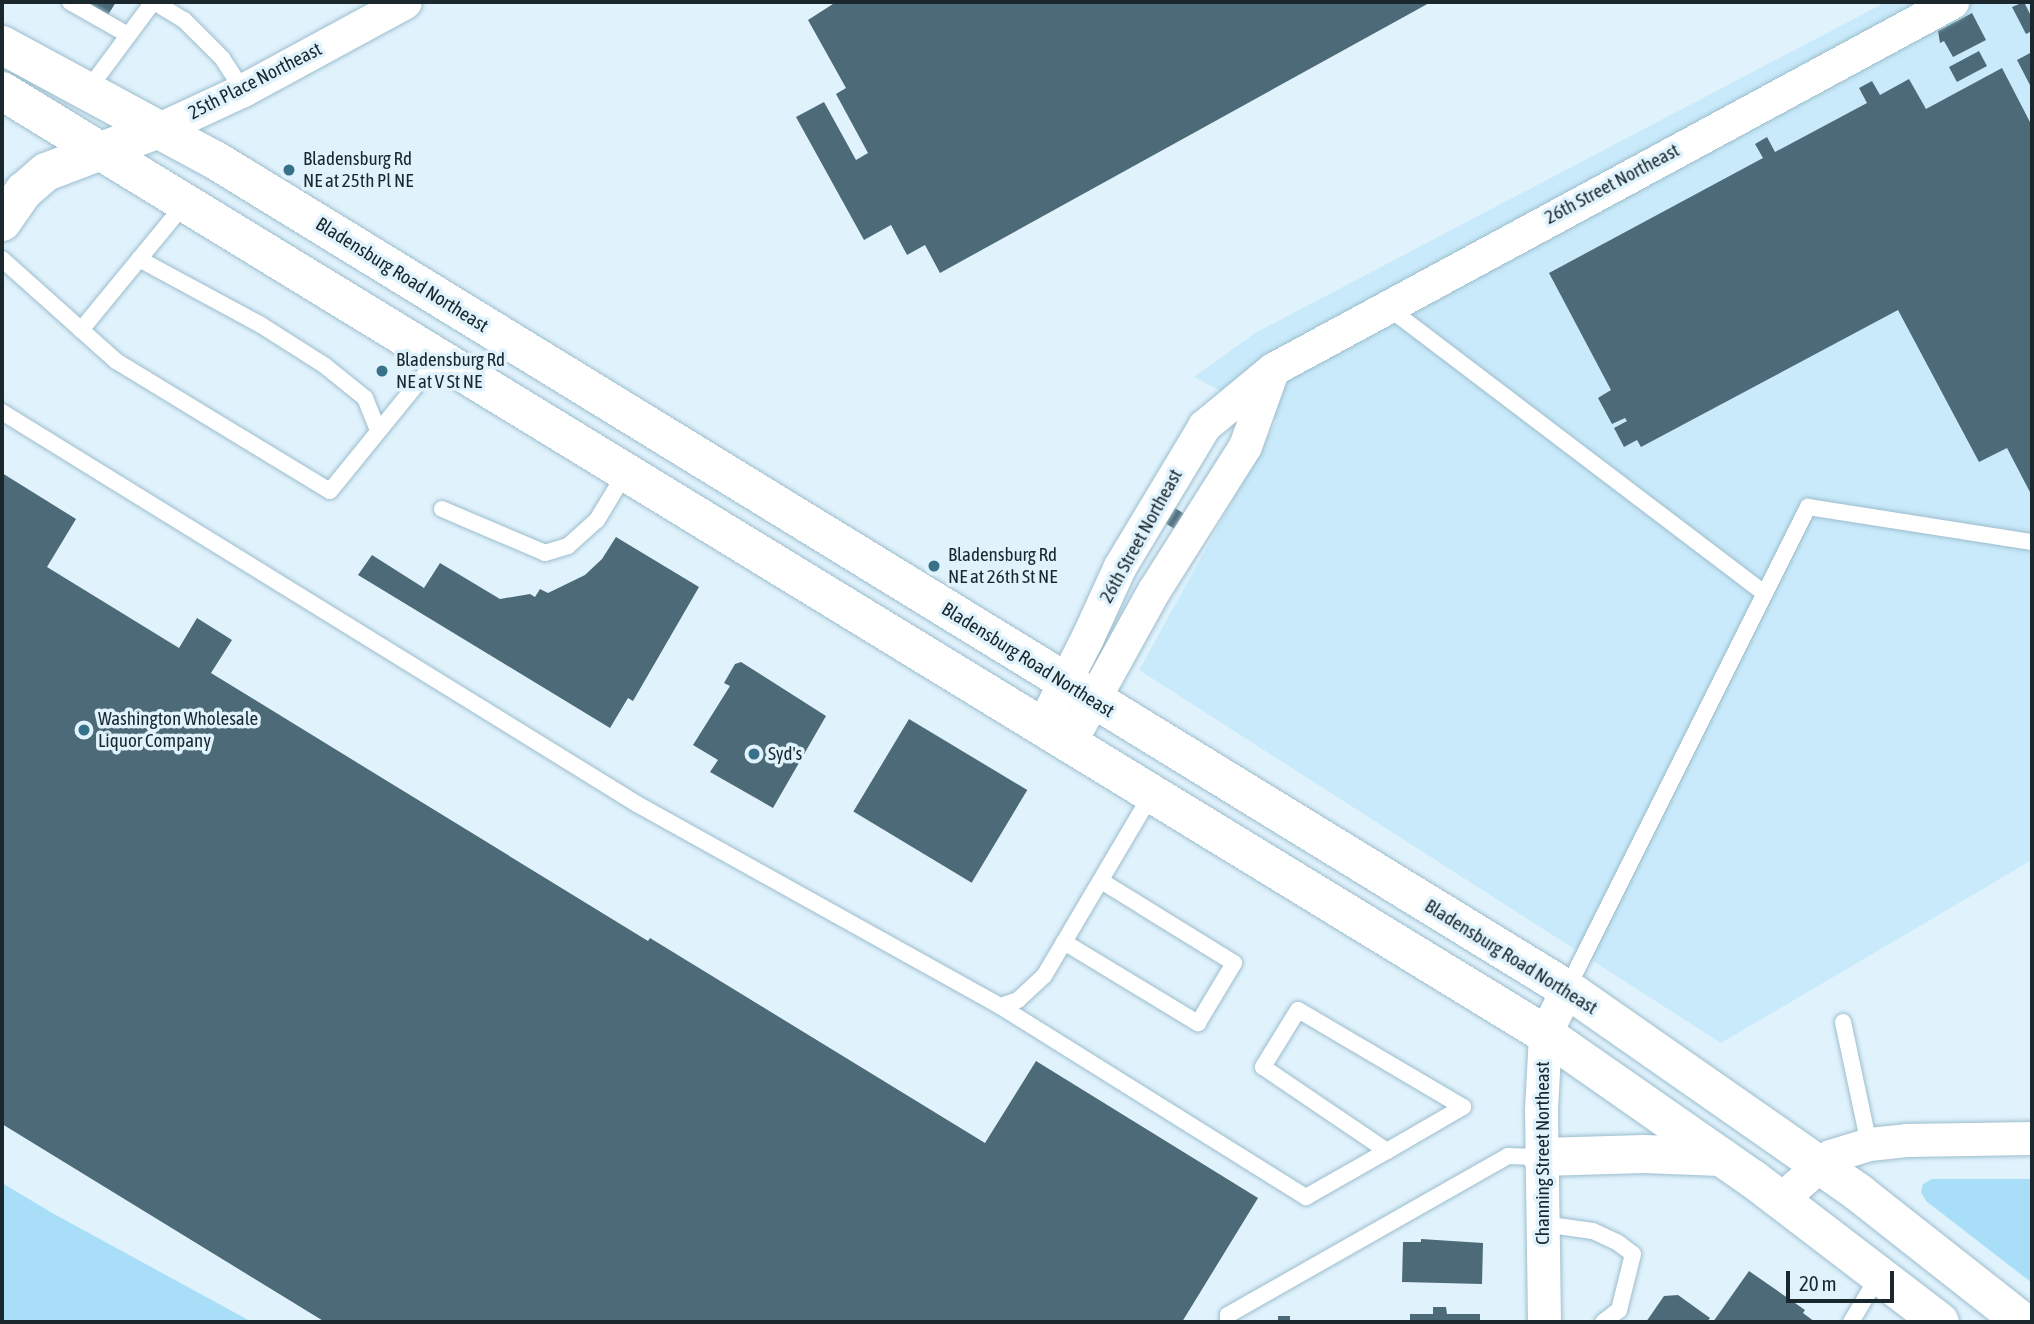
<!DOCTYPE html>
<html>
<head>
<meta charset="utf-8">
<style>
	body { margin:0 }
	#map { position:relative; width:2034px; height:1324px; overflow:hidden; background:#e0f3fd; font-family:"Asap Condensed",sans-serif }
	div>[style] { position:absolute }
	.built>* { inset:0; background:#c9eafa }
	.green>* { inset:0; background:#a9def8 }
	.building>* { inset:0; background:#4c6a78; transform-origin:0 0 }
	.roads { filter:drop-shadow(0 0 2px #9dbdcd) drop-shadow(0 0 2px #9dbdcd) }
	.lane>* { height:16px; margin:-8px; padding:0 8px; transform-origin:8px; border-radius:8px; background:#fff }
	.street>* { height:33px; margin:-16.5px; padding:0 16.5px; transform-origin:16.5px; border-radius:16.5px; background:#fff }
	.secondary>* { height:38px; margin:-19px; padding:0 19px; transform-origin:19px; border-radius:19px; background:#fff }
	.primary>* { height:38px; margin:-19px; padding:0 19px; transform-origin:19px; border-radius:19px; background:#fff }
	.dots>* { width:19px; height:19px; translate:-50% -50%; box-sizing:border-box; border:4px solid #e0f3fd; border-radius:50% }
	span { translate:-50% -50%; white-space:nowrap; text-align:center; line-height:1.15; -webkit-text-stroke:7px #e0f3fd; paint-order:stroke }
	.street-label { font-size:19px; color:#1a272d }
	.poi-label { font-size:19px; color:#1a272d }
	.left { translate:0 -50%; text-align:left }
	.frame { position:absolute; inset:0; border:4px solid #1a272d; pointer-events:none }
	.scale { position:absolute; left:1786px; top:1271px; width:108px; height:32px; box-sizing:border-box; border:4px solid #1a272d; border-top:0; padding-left:9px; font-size:21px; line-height:24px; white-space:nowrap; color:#1a272d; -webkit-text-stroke:5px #e0f3fd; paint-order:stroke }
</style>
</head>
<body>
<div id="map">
	<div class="built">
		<div style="clip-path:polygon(1886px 2px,2032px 2px,2032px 860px,1721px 1043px,1139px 670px,1277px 420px,1194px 377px,1255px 333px)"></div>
	</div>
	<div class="green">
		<div style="clip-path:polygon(1932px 1179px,2032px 1179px,2032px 1283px,1926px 1201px,1921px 1192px,1923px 1184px)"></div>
		<div style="clip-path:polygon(2px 1183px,54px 1214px,252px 1322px,2px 1322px)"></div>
	</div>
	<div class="building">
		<div style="clip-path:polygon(87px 2px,116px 2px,108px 15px)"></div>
		<div style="clip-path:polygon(836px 2px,1431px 2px,940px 273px,925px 245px,907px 255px,891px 225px,864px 240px,796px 117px,824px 102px,856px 160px,868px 153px,836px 94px,846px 88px,808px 20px)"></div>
		<div style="clip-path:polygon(2024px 2px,2032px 18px,2032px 31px,2026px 34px,2012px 7px)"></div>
		<div style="clip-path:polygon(1972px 13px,1986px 40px,1953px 57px,1944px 41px,1940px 43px,1938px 31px)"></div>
		<div style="left:1979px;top:51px;width:17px;height:34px;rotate:62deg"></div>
		<div style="clip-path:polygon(2032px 52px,2032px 89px,2017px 60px)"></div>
		<div style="clip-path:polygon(2002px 68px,2032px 126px,2032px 496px,2007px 448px,1979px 462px,1898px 310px,1641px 447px,1637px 440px,1624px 447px,1614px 428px,1627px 421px,1625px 418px,1612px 424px,1598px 398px,1611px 390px,1549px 273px,1763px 158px,1755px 144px,1767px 137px,1775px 152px,1867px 103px,1859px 88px,1872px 81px,1880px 95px,1909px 79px,1926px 109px)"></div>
		<div style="clip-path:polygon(2px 473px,76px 519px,47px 567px,179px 648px,197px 618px,232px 640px,211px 673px,648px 941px,650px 938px,985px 1143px,1036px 1061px,1258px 1198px,1182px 1322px,325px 1322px,2px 1124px)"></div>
		<div style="left:1175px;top:508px;width:15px;height:18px;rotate:32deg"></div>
		<div style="clip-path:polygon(616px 537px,699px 587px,633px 701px,628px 698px,610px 728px,358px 575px,372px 555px,424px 588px,440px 563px,500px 599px,530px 594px,535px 597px,540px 589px,548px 593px,585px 575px,602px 559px)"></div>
		<div style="clip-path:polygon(741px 662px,826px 716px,773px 808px,710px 772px,718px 760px,693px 745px,730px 686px,724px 683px,735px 664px)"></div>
		<div style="left:909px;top:719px;width:138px;height:108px;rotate:31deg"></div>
		<div style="clip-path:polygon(1421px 1239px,1483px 1243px,1482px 1284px,1402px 1282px,1403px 1242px,1421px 1242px)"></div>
		<div style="clip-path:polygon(1749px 1271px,1805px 1310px,1803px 1313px,1815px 1322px,1713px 1322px)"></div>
		<div style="clip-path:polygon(1678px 1295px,1710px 1318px,1707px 1322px,1646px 1322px,1664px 1296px)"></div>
		<div style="clip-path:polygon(1433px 1307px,1446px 1307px,1447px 1314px,1480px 1314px,1480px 1322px,1410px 1322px,1410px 1314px,1433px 1314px)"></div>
		<div style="left:1278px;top:1316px;width:12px;height:6px"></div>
	</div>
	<div class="roads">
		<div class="lane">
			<div style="left:70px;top:2px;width:67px;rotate:29.6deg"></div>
			<div style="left:154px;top:2px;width:35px;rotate:31deg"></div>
			<div style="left:184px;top:20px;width:54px;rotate:45deg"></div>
			<div style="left:222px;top:58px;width:38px;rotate:57deg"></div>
			<div style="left:87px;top:91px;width:111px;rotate:-53.4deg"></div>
			<div style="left:2px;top:259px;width:153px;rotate:41.8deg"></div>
			<div style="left:116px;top:361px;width:250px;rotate:31.3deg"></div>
			<div style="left:330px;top:491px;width:171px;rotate:-50.9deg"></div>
			<div style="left:139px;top:259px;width:139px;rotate:28.4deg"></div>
			<div style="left:261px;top:325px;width:75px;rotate:32.4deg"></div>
			<div style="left:324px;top:365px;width:53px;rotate:38.8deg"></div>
			<div style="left:365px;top:398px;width:35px;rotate:68deg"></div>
			<div style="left:1386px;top:306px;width:473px;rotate:37.2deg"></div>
			<div style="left:81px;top:330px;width:166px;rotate:-50.6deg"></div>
			<div style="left:2px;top:412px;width:746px;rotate:31.69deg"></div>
			<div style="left:637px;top:804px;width:415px;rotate:29.1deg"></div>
			<div style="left:1000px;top:1006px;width:19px;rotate:-18deg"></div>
			<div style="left:1018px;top:1000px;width:35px;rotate:-43deg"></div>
			<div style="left:1044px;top:976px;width:210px;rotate:-59.4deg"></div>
			<div style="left:442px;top:509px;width:112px;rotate:23.1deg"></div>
			<div style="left:545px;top:553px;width:24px;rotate:-17deg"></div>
			<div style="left:568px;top:546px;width:39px;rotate:-42deg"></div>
			<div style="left:597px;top:520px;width:56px;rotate:-58.9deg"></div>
			<div style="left:1064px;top:942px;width:157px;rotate:31.2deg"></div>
			<div style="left:1198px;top:1023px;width:70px;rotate:-59deg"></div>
			<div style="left:1234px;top:963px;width:156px;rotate:-148.3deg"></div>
			<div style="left:1567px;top:989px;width:539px;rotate:-63.43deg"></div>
			<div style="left:1808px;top:507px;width:227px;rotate:8.9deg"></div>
			<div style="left:1000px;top:1006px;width:361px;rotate:32deg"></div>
			<div style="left:1306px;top:1197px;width:93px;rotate:-29.6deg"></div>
			<div style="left:1387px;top:1151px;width:88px;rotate:-30.1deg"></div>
			<div style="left:1463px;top:1107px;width:191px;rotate:-149.5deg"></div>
			<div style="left:1298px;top:1010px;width:67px;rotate:121.6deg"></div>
			<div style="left:1263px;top:1067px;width:150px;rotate:34.1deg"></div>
			<div style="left:1843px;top:1022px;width:125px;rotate:78deg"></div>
			<div style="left:1543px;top:1224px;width:50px;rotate:8deg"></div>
			<div style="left:1593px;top:1231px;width:26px;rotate:25deg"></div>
			<div style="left:1617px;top:1242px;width:20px;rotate:37deg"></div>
			<div style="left:1633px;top:1254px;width:58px;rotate:104deg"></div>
			<div style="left:1619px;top:1310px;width:20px;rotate:143deg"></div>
			<div style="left:1228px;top:1322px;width:7px;rotate:-90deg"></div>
			<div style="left:1228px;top:1315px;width:322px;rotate:-29.6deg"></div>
			<div style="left:1508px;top:1156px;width:34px;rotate:2deg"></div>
			<div style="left:1851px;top:1322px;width:55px;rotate:-59.2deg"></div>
		</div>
		<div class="street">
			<div style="left:159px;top:129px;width:93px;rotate:-24.9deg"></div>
			<div style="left:243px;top:90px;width:184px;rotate:-28.5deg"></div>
			<div style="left:1041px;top:728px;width:101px;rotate:-62.9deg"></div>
			<div style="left:1087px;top:638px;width:79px;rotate:-65.4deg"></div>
			<div style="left:1120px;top:566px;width:163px;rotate:-59deg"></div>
			<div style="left:1204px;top:426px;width:89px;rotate:-39.6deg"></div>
			<div style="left:1273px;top:369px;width:772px;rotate:-28.39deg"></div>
			<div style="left:1068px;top:745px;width:177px;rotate:-61deg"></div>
			<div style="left:1154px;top:590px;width:170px;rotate:-57.7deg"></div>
			<div style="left:1245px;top:446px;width:80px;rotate:-70.2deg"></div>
			<div style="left:1780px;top:1200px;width:67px;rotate:-41.3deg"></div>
			<div style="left:1830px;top:1156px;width:41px;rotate:-17.1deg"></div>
			<div style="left:1869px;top:1144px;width:37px;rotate:-6deg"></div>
			<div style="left:1906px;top:1140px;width:126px;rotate:-0.9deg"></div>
			<div style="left:1544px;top:1322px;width:212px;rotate:-90.8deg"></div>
			<div style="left:1541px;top:1110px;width:76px;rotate:-87deg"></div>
			<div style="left:1545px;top:1034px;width:50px;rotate:-63.9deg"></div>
		</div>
		<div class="secondary">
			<div style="left:2px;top:222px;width:38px;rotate:-55deg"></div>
			<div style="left:24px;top:191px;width:29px;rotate:-41deg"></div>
			<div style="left:46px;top:172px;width:121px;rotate:-20.8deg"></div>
		</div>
		<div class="primary">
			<div style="left:2px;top:45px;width:242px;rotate:28.4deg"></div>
			<div style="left:215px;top:160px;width:1586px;rotate:31.52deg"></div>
			<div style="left:1567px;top:989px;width:356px;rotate:34.9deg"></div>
			<div style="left:1859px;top:1193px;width:209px;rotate:38.2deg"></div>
			<div style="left:2px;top:91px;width:1808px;rotate:31.43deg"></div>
			<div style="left:1545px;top:1034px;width:254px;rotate:34.9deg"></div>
			<div style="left:1753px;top:1179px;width:235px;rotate:37.4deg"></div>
			<div style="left:1542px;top:1157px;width:102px;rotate:-1.7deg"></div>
			<div style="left:1644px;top:1154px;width:77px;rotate:2.2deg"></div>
		</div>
	</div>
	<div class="dots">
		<div style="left:289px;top:170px;background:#37718a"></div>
		<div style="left:382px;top:371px;background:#37718a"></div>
		<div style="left:934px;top:566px;background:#37718a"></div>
		<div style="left:84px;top:730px;background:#37718a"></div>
		<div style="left:754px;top:754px;background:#37718a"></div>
	</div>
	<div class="street-label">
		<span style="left:255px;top:81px;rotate:-27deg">25th Place Northeast</span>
		<span style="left:1612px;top:184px;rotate:-28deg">26th Street Northeast</span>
		<span style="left:402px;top:275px;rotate:32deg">Bladensburg Road Northeast</span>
		<span style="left:1141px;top:536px;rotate:-61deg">26th Street Northeast</span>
		<span style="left:1028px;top:660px;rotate:32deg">Bladensburg Road Northeast</span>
		<span style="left:1511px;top:957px;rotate:32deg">Bladensburg Road Northeast</span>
		<span style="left:1543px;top:1153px;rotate:-90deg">Channing Street Northeast</span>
	</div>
	<div class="poi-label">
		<span class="left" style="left:303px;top:170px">Bladensburg Rd<br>NE at 25th Pl NE</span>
		<span class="left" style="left:396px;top:371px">Bladensburg Rd<br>NE at V St NE</span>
		<span class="left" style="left:948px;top:566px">Bladensburg Rd<br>NE at 26th St NE</span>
		<span class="left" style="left:98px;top:730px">Washington Wholesale<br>Liquor Company</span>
		<span class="left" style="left:768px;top:754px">Syd's</span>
	</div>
	<div class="frame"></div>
	<div class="scale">20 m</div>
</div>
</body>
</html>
